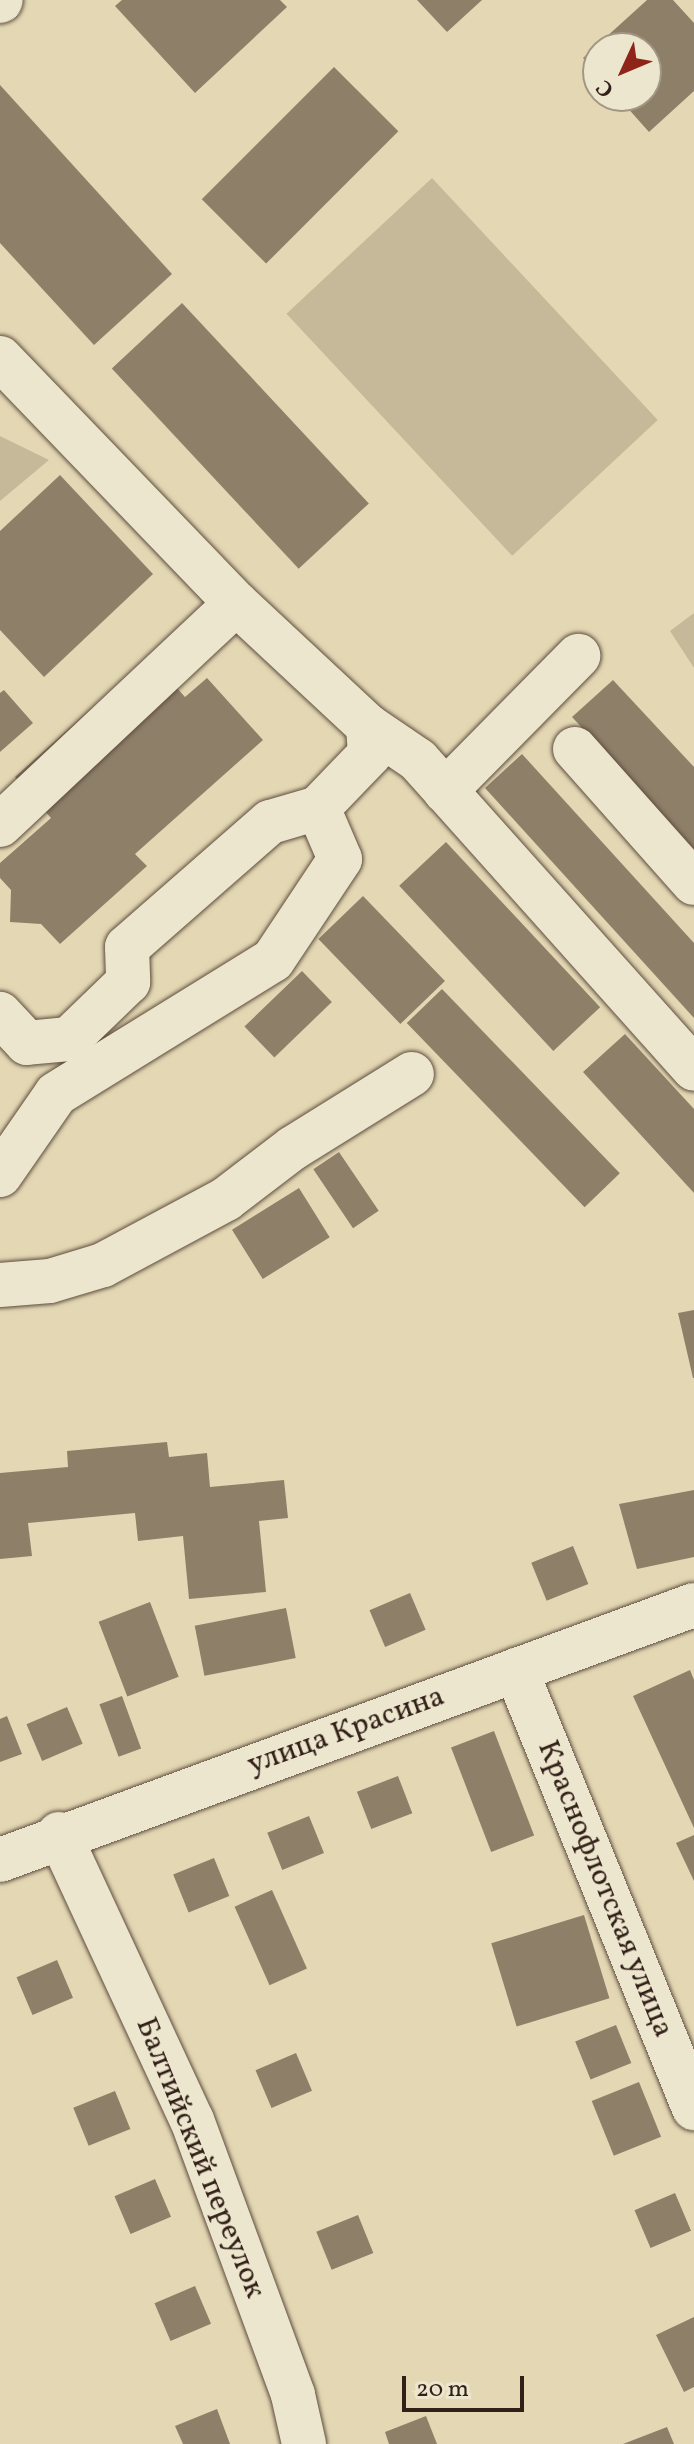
<!DOCTYPE html>
<html>
<head>
<meta charset="utf-8">
<style>
	body { margin:0 }
	#map { position:relative; width:694px; height:2444px; overflow:hidden; background:#e4d8b4; font-family:Vollkorn,serif }
	div>[style] { position:absolute }
	.green>* { inset:0; background:#c6b999; transform-origin:0 0 }
	.building>* { inset:0; background:#8e7f69; transform-origin:0 0 }
	.roads { filter:drop-shadow(0 0 2px #5e4d3f) drop-shadow(0 0 2px #5e4d3f) }
	.minor>* { height:44px; margin:-22px; padding:0 22px; transform-origin:22px; border-radius:22px; background:#ede6ce }
	span { translate:-50% -50%; white-space:nowrap; text-align:center; line-height:1.15; -webkit-text-stroke:6px #ede6ce; paint-order:stroke }
	.street-label { font-size:30px; color:#311f18 }
	.north { position:absolute; left:582px; top:32px; width:80px; height:80px; box-sizing:border-box; background:#ede6ce; border:2px solid #a29685; border-radius:50%; rotate:226deg; font-size:22px; font-weight:700; line-height:32px; text-align:center; color:#311f18 }
	.north::after { content:''; display:block; margin:auto; width:28px; height:36px; background:#8f2418; clip-path:polygon(50% 0,100% 100%,50% 72%,0 100%) }
	.scale { position:absolute; left:402px; top:2376px; width:122px; height:36px; box-sizing:border-box; border:4px solid #311f18; border-top:0; padding-left:10px; font-size:24px; line-height:28px; white-space:nowrap; color:#311f18; -webkit-text-stroke:6px #ede6ce; paint-order:stroke }
</style>
</head>
<body>
<div id="map">
	<div class="green">
		<div style="left:432px;top:178px;width:331px;height:199px;rotate:47deg"></div>
		<div style="clip-path:polygon(0 436px,49px 460px,0 501px)"></div>
		<div style="clip-path:polygon(694px 613px,694px 668px,670px 631px)"></div>
	</div>
	<div class="building">
		<div style="clip-path:polygon(122px 0,280px 0,287px 7px,195px 93px,115px 6px)"></div>
		<div style="clip-path:polygon(417px 0,482px 0,447px 32px)"></div>
		<div style="clip-path:polygon(647px 0,673px 0,694px 23px,694px 91px,649px 132px,617px 96px,646px 96px,646px 48px,598px 48px,598px 75px,583px 58px)"></div>
		<div style="left:334px;top:67px;width:91px;height:187px;rotate:45deg"></div>
		<div style="clip-path:polygon(0 85px,172px 274px,94px 345px,0 243px)"></div>
		<div style="left:182px;top:303px;width:274px;height:96px;rotate:47deg"></div>
		<div style="clip-path:polygon(60px 475px,153px 574px,44px 677px,0 630px,0 531px)"></div>
		<div style="clip-path:polygon(149px 657px,185px 697px,207px 678px,263px 740px,135px 854px,147px 866px,60px 944px,41px 924px,10px 922px,11px 890px,0 878px,0 863px,51px 818px,15px 777px)"></div>
		<div style="clip-path:polygon(613px 680px,694px 767px,694px 849px,572px 717px)"></div>
		<div style="clip-path:polygon(4px 690px,33px 723px,0 752px,0 693px)"></div>
		<div style="clip-path:polygon(522px 754px,694px 943px,694px 1018px,485px 788px)"></div>
		<div style="left:446px;top:842px;width:226px;height:64px;rotate:47deg"></div>
		<div style="left:363px;top:896px;width:118px;height:62px;rotate:46deg"></div>
		<div style="left:302px;top:971px;width:43px;height:80px;rotate:46deg"></div>
		<div style="left:442px;top:989px;width:256px;height:49px;rotate:46deg"></div>
		<div style="clip-path:polygon(625px 1034px,694px 1109px,694px 1193px,583px 1072px)"></div>
		<div style="left:339px;top:1152px;width:71px;height:31px;rotate:56deg"></div>
		<div style="left:299px;top:1188px;width:58px;height:79px;rotate:58deg"></div>
		<div style="clip-path:polygon(694px 1310px,694px 1378px,693px 1378px,678px 1313px)"></div>
		<div style="clip-path:polygon(167px 1442px,169px 1457px,207px 1453px,210px 1487px,284px 1480px,288px 1518px,259px 1521px,266px 1592px,189px 1599px,183px 1536px,138px 1541px,135px 1513px,28px 1523px,32px 1556px,0 1559px,0 1473px,68px 1467px,67px 1451px)"></div>
		<div style="clip-path:polygon(694px 1490px,694px 1557px,637px 1569px,619px 1504px)"></div>
		<div style="left:573px;top:1546px;width:41px;height:45px;rotate:68deg"></div>
		<div style="left:410px;top:1593px;width:40px;height:44px;rotate:67deg"></div>
		<div style="left:150px;top:1602px;width:80px;height:55px;rotate:69deg"></div>
		<div style="left:286px;top:1608px;width:51px;height:93px;rotate:79deg"></div>
		<div style="clip-path:polygon(690px 1670px,694px 1680px,694px 1828px,633px 1696px)"></div>
		<div style="left:122px;top:1696px;width:56px;height:24px;rotate:70deg"></div>
		<div style="left:67px;top:1707px;width:40px;height:44px;rotate:67deg"></div>
		<div style="clip-path:polygon(7px 1716px,22px 1754px,0 1762px,0 1719px)"></div>
		<div style="left:494px;top:1731px;width:112px;height:46px;rotate:69deg"></div>
		<div style="left:398px;top:1776px;width:40px;height:44px;rotate:69deg"></div>
		<div style="left:309px;top:1816px;width:40px;height:45px;rotate:68deg"></div>
		<div style="clip-path:polygon(694px 1835px,694px 1881px,676px 1843px)"></div>
		<div style="left:214px;top:1858px;width:41px;height:44px;rotate:68deg"></div>
		<div style="left:272px;top:1890px;width:86px;height:41px;rotate:66deg"></div>
		<div style="left:584px;top:1915px;width:87px;height:97px;rotate:73deg"></div>
		<div style="left:57px;top:1960px;width:41px;height:44px;rotate:67deg"></div>
		<div style="left:616px;top:2025px;width:41px;height:44px;rotate:68deg"></div>
		<div style="left:296px;top:2053px;width:41px;height:44px;rotate:67deg"></div>
		<div style="left:639px;top:2082px;width:59px;height:51px;rotate:68deg"></div>
		<div style="left:115px;top:2091px;width:41px;height:45px;rotate:68deg"></div>
		<div style="left:155px;top:2179px;width:41px;height:44px;rotate:67deg"></div>
		<div style="left:675px;top:2193px;width:41px;height:44px;rotate:67deg"></div>
		<div style="left:358px;top:2215px;width:41px;height:45px;rotate:68deg"></div>
		<div style="left:195px;top:2286px;width:41px;height:44px;rotate:67deg"></div>
		<div style="clip-path:polygon(694px 2317px,694px 2387px,684px 2392px,656px 2335px)"></div>
		<div style="clip-path:polygon(217px 2409px,230px 2444px,183px 2444px,175px 2426px)"></div>
		<div style="clip-path:polygon(426px 2416px,437px 2444px,389px 2444px,385px 2432px)"></div>
		<div style="clip-path:polygon(667px 2427px,674px 2444px,623px 2444px)"></div>
	</div>
	<div class="roads">
		<div class="minor">
			<div style="left:0;top:1px;width:1px;rotate:-45deg"></div>
			<div style="left:0;top:358px;width:340px;rotate:46.1deg"></div>
			<div style="left:368px;top:726px;width:60px;rotate:34.2deg"></div>
			<div style="left:418px;top:760px;width:414px;rotate:48.2deg"></div>
			<div style="left:575px;top:749px;width:179px;rotate:48.4deg"></div>
			<div style="left:445px;top:791px;width:190px;rotate:-45.4deg"></div>
			<div style="left:0;top:825px;width:324px;rotate:-43.2deg"></div>
			<div style="left:236px;top:603px;width:180px;rotate:43deg"></div>
			<div style="left:368px;top:726px;width:28px;rotate:86deg"></div>
			<div style="left:370px;top:754px;width:75px;rotate:133.9deg"></div>
			<div style="left:318px;top:808px;width:50px;rotate:163.7deg"></div>
			<div style="left:270px;top:822px;width:190px;rotate:138.8deg"></div>
			<div style="left:127px;top:947px;width:35px;rotate:88deg"></div>
			<div style="left:128px;top:982px;width:82px;rotate:136deg"></div>
			<div style="left:69px;top:1039px;width:42px;rotate:174.6deg"></div>
			<div style="left:27px;top:1043px;width:40px;rotate:-133deg"></div>
			<div style="left:0;top:1175px;width:98px;rotate:-55.3deg"></div>
			<div style="left:56px;top:1094px;width:255px;rotate:-31.7deg"></div>
			<div style="left:273px;top:960px;width:121px;rotate:-56.4deg"></div>
			<div style="left:340px;top:859px;width:56px;rotate:-113.3deg"></div>
			<div style="left:0;top:1285px;width:50px;rotate:-4.6deg"></div>
			<div style="left:50px;top:1281px;width:55px;rotate:-16.8deg"></div>
			<div style="left:103px;top:1265px;width:140px;rotate:-28.2deg"></div>
			<div style="left:226px;top:1199px;width:84px;rotate:-37.3deg"></div>
			<div style="left:293px;top:1148px;width:140px;rotate:-31.9deg"></div>
			<div style="left:516px;top:1670px;width:473px;rotate:67.9deg"></div>
			<div style="left:59px;top:1834px;width:315px;rotate:65.1deg"></div>
			<div style="left:192px;top:2120px;width:293px;rotate:69.8deg"></div>
			<div style="left:293px;top:2395px;width:50px;rotate:77.3deg"></div>
			<div style="left:0;top:1860px;width:739px;rotate:-20.18deg"></div>
		</div>
	</div>
	<div class="street-label">
		<span style="left:346px;top:1731px;rotate:-20deg">улица Красина</span>
		<span style="left:605px;top:1889px;rotate:68deg">Краснофлотская улица</span>
		<span style="left:200px;top:2158px;rotate:68deg">Балтийский переулок</span>
	</div>
	<div class="north">С</div>
	<div class="scale">20 m</div>
</div>
</body>
</html>
